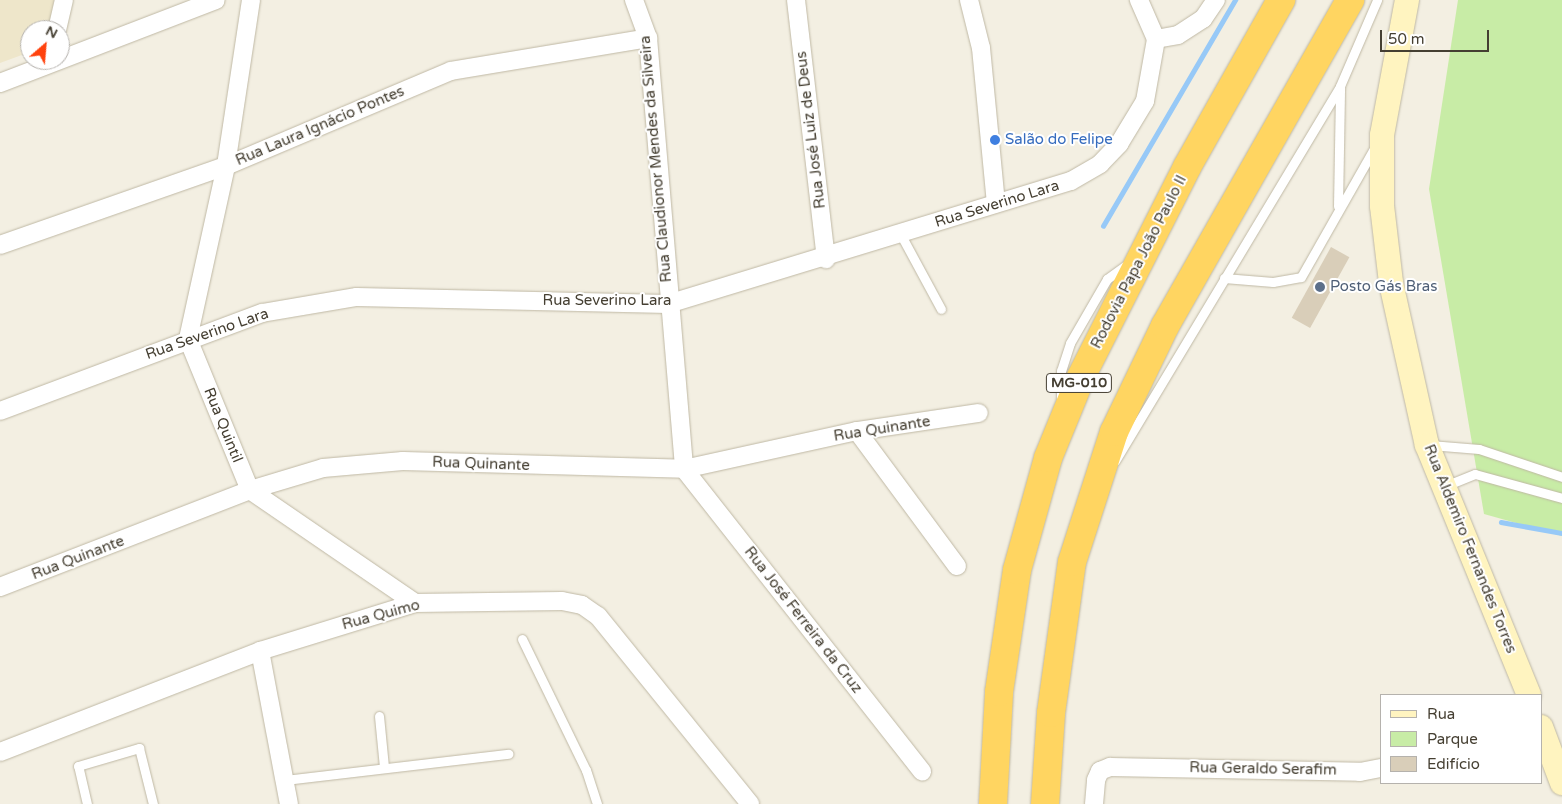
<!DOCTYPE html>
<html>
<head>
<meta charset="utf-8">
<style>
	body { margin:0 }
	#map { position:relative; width:1562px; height:804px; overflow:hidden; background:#f3efe2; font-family:"Varela Round",sans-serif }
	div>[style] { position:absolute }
	.education>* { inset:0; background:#eee6ca }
	.green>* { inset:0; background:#c8eca6 }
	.shadow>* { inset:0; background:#0003 }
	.stream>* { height:4.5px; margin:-2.25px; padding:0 2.25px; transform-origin:2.25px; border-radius:2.25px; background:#97c9f7 }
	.building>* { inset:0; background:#d9ceb9; transform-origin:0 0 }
	.roads { filter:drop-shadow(0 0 1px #bfb8a4) drop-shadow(0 0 1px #bfb8a4) }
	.lane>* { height:9px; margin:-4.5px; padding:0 4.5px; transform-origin:4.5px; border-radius:4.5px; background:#fff }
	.street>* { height:18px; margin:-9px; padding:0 9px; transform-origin:9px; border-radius:9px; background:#fff }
	.secondary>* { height:24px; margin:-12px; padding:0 12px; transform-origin:12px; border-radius:12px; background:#fff4c0 }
	.highway>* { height:28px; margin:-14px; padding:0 14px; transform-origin:14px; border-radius:14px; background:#ffd561 }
	.dots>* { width:14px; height:14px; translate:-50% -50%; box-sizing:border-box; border:2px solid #fff; border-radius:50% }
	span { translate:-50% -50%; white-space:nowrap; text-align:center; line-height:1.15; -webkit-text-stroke:4px #fff; paint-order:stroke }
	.shield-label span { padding:1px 4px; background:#fff; border:1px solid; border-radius:4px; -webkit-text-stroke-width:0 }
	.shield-label { font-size:14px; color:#453f32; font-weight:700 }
	.street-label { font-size:15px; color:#453f32 }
	.shop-label { font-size:15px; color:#366cbe }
	.left { translate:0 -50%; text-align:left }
	.service-label { font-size:15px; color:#4e5e75 }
	.legend { position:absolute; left:1380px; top:694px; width:162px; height:90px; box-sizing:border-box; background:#fff; border:1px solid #b5b2ad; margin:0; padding:6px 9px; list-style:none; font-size:15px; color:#453f32 }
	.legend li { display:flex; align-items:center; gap:10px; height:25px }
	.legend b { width:25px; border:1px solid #b5b2ad }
	.north { position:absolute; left:20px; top:20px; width:50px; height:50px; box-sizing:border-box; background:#fff; border:1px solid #b5b2ad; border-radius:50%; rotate:27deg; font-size:14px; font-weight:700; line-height:20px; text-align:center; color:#453f32 }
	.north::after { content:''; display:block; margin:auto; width:18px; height:22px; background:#ff420d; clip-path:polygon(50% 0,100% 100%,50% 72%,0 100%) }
	.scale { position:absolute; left:1380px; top:30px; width:109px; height:22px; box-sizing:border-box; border:2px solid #453f32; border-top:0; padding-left:6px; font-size:15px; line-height:18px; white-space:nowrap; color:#453f32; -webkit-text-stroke:4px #fff; paint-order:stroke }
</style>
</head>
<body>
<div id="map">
	<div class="education">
		<div style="clip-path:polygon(0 0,54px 0,48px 30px,30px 30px,30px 52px,0 63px)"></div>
	</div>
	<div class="green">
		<div style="clip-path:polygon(1458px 0,1562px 0,1562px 536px,1484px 514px,1429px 189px)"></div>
	</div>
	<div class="shadow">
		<div style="clip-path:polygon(1348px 258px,1310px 327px,1294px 318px)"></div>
	</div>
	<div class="stream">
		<div style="left:1103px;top:226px;width:262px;rotate:-59.7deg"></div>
		<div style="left:1501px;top:522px;width:62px;rotate:10.2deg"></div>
	</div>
	<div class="building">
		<div style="left:1331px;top:247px;width:21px;height:81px;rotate:29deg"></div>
	</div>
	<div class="roads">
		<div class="lane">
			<div style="left:1338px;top:206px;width:119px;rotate:-89deg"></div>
			<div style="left:901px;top:235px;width:84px;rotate:61.6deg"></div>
			<div style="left:1224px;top:278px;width:49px;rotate:4.7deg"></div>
			<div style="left:1273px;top:282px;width:28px;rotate:-10deg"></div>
			<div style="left:1301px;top:277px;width:154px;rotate:-60.4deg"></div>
			<div style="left:1061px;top:401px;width:30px;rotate:-90deg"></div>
			<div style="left:1061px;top:371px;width:29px;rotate:-72deg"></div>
			<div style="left:1070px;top:343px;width:74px;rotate:-60deg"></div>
			<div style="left:1107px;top:279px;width:29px;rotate:-36deg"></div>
			<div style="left:1430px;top:445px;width:49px;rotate:4.7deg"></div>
			<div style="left:1479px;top:449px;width:88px;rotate:18.6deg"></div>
			<div style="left:1115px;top:461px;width:437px;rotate:-59deg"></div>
			<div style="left:1340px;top:86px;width:94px;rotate:-66.7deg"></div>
			<div style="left:1445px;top:486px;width:32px;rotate:-22deg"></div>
			<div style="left:1475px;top:474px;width:90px;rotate:15.4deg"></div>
			<div style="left:522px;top:639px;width:146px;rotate:64deg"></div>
			<div style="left:586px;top:770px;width:36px;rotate:72deg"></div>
			<div style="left:379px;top:716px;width:51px;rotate:84.4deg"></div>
			<div style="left:285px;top:780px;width:225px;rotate:-6.7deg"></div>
			<div style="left:87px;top:804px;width:39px;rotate:-103deg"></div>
			<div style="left:78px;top:766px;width:64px;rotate:-16.4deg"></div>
			<div style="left:139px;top:748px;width:58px;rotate:76deg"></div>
		</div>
		<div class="street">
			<div style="left:251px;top:0;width:168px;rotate:98.6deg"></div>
			<div style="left:226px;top:166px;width:177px;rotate:102.4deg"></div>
			<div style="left:188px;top:339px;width:163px;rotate:67.7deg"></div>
			<div style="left:250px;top:490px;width:200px;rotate:34.4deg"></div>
			<div style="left:634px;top:0;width:40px;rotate:69.8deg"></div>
			<div style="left:648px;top:38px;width:433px;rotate:85.2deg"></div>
			<div style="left:684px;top:469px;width:385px;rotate:51.8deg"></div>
			<div style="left:796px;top:0;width:261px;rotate:83.4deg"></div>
			<div style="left:969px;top:0;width:49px;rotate:76deg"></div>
			<div style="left:981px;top:48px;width:156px;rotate:84.5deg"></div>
			<div style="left:57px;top:30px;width:31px;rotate:-77deg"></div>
			<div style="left:1156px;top:39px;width:22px;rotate:-10deg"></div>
			<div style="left:1178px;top:35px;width:30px;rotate:-33deg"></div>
			<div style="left:1203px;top:19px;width:23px;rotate:-56deg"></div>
			<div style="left:0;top:83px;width:231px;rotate:-21deg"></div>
			<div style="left:0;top:245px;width:239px;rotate:-19.3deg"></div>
			<div style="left:226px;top:166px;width:244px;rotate:-22.9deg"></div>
			<div style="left:451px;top:71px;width:200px;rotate:-9.5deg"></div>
			<div style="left:0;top:411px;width:280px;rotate:-20.5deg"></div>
			<div style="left:262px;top:313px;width:96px;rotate:-9.6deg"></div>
			<div style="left:357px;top:297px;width:311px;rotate:1.3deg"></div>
			<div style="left:668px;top:304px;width:421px;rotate:-17deg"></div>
			<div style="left:1071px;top:181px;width:34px;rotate:-30deg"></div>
			<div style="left:1100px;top:164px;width:28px;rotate:-46deg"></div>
			<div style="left:1119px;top:144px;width:50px;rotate:-58.8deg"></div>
			<div style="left:1145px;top:101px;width:63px;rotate:-79.9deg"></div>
			<div style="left:1156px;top:39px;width:43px;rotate:-113.6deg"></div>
			<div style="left:857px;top:431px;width:168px;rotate:53.5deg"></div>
			<div style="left:0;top:587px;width:268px;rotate:-21.2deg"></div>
			<div style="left:250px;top:490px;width:76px;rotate:-16.8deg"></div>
			<div style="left:323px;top:468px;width:80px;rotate:-5deg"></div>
			<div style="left:403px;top:461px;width:281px;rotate:1.6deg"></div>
			<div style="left:684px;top:469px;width:177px;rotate:-12.4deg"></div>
			<div style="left:857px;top:431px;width:123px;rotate:-8.4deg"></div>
			<div style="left:260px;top:651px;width:156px;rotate:79.3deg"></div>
			<div style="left:0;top:752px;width:279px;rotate:-21.2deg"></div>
			<div style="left:260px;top:651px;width:162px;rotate:-17.2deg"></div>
			<div style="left:415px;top:603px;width:147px;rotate:-0.8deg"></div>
			<div style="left:562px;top:601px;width:20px;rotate:11deg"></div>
			<div style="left:582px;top:605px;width:19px;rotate:35deg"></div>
			<div style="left:598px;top:616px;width:242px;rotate:51deg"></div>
			<div style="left:1094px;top:804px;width:24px;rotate:-85deg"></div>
			<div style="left:1096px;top:780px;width:10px;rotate:-66deg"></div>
			<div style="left:1100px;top:771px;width:11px;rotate:-22deg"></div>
			<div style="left:1110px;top:767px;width:250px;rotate:1.1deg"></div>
			<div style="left:1360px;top:772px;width:21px;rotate:-11deg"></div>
		</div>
		<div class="secondary">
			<div style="left:1407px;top:0;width:137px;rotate:100.5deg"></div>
			<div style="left:1382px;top:135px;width:71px;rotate:90deg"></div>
			<div style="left:1382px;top:206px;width:78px;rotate:83.3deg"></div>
			<div style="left:1391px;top:283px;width:166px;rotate:77.5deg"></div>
			<div style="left:1427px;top:445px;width:270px;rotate:67.8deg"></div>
			<div style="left:1541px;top:727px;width:60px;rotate:69.4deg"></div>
		</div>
		<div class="highway">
			<div style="left:993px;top:804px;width:112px;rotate:-86.9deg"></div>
			<div style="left:999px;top:692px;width:123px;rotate:-81.6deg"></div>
			<div style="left:1017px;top:570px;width:116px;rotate:-74.5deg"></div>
			<div style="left:1048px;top:458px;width:87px;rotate:-67.8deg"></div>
			<div style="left:1081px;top:377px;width:235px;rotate:-63.2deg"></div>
			<div style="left:1187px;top:167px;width:192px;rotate:-60.6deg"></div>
			<div style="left:1045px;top:804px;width:91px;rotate:-86.2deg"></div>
			<div style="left:1051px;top:713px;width:152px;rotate:-82.1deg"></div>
			<div style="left:1072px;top:562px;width:137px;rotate:-72.1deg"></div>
			<div style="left:1114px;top:432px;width:118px;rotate:-64.3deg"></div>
			<div style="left:1165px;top:326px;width:375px;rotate:-60.4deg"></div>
		</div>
	</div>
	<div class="dots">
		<div style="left:995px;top:140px;background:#3f7fe0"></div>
		<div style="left:1320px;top:287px;background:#5c6f8a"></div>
	</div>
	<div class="shield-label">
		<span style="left:1079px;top:383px">MG-010</span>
	</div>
	<div class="street-label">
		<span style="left:320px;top:126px;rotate:-23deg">Rua Laura Ignácio Pontes</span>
		<span style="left:811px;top:130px;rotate:-97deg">Rua José Luiz de Deus</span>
		<span style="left:656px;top:159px;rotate:-95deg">Rua Claudionor Mendes da Silveira</span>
		<span style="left:997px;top:204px;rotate:-17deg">Rua Severino Lara</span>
		<span style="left:1139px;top:262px;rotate:-63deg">Rodovia Papa João Paulo II</span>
		<span style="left:607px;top:301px">Rua Severino Lara</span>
		<span style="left:207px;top:334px;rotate:-19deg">Rua Severino Lara</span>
		<span style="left:223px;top:425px;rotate:68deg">Rua Quintil</span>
		<span style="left:882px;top:429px;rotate:-9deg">Rua Quinante</span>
		<span style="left:481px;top:464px;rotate:2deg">Rua Quinante</span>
		<span style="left:1470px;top:549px;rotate:68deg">Rua Aldemiro Fernandes Torres</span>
		<span style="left:78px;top:558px;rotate:-21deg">Rua Quinante</span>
		<span style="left:381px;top:615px;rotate:-15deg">Rua Quimo</span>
		<span style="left:803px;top:620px;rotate:52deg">Rua José Ferreira da Cruz</span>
		<span style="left:1263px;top:769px;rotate:1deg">Rua Geraldo Serafim</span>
	</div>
	<div class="shop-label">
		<span class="left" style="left:1005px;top:140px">Salão do Felipe</span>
	</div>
	<div class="service-label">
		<span class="left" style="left:1330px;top:287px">Posto Gás Bras</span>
	</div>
	<ul class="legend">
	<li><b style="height:6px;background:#fff4c0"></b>Rua</li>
	<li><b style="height:14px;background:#c8eca6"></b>Parque</li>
	<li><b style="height:14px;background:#d9ceb9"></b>Edifício</li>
	</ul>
	<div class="north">N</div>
	<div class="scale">50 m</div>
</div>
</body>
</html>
